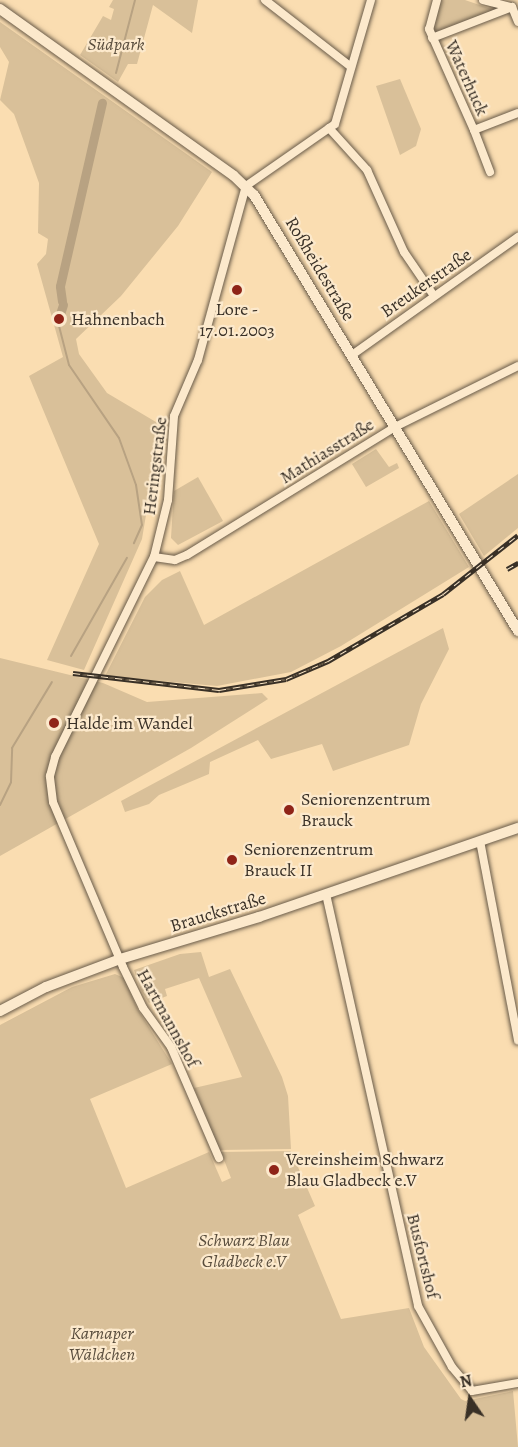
<!DOCTYPE html>
<html>
<head>
<meta charset="utf-8">
<style>
	body { margin:0 }
	#map { position:relative; width:518px; height:1447px; overflow:hidden; background:#faddb1; font-family:Alegreya,serif }
	div>[style] { position:absolute }
	.green>* { inset:0; background:#d9c099 }
	.stream>* { height:2px; margin:-1px; padding:0 1px; transform-origin:1px; border-radius:1px; background:#b8a282 }
	.canal>* { height:9px; margin:-4.5px; padding:0 4.5px; transform-origin:4.5px; border-radius:4.5px; background:#b8a282 }
	.roads { filter:drop-shadow(0 0 2px #695b49) drop-shadow(0 0 2px #695b49) }
	.street>* { height:8px; margin:-4px; padding:0 4px; transform-origin:4px; border-radius:4px; background:#fce9cc }
	.secondary>* { height:10px; margin:-5px; padding:0 5px; transform-origin:5px; border-radius:5px; background:#fce9cc }
	.rail>* { height:4.5px; margin-top:-2.25px; transform-origin:0; background:repeating-linear-gradient(90deg,#fce9cc 0 7px,#393026 0 14px); box-sizing:border-box; border-block:2px solid #393026 }
	.dots>* { width:16px; height:16px; translate:-50% -50%; box-sizing:border-box; border:3px solid #fce9cc; border-radius:50% }
	span { translate:-50% -50%; white-space:nowrap; text-align:center; line-height:1.15; -webkit-text-stroke:4.5px #fce9cc; paint-order:stroke }
	.park-label { font-size:18px; color:#594d3d; font-style:italic }
	.street-label { font-size:18px; color:#393026 }
	.poi-label { font-size:18px; color:#393026 }
	.left { translate:0 -50%; text-align:left }
	.north { position:absolute; left:440px; top:1369px; width:60px; height:60px; -webkit-text-stroke:4px #fce9cc; paint-order:stroke; rotate:347deg; font-size:16px; font-weight:700; line-height:24px; text-align:center; color:#393026 }
	.north::after { content:''; display:block; margin:auto; width:21px; height:27px; background:#393026; clip-path:polygon(50% 0,100% 100%,50% 72%,0 100%) }
</style>
</head>
<body>
<div id="map">
	<div class="green">
		<div style="clip-path:polygon(113px 0,198px 0,192px 33px,153px 5px,137px 64px,128px 64px,118px 82px,80px 55px,103px 16px,111px 20px,114px 9px,109px 7px)"></div>
		<div style="clip-path:polygon(441px 0,465px 0,494px 10px,436px 33px,433px 27px)"></div>
		<div style="clip-path:polygon(0 22px,212px 172px,178px 226px,121px 296px,76px 339px,79px 354px,107px 393px,161px 425px,142px 539px,84px 670px,47px 660px,99px 544px,29px 376px,63px 357px,37px 264px,46px 254px,48px 239px,38px 233px,39px 183px,14px 114px,0 100px,9px 62px,0 47px)"></div>
		<div style="clip-path:polygon(400px 79px,421px 129px,416px 146px,400px 155px,376px 86px)"></div>
		<div style="clip-path:polygon(376px 449px,389px 467px,397px 463px,399px 468px,366px 487px,352px 464px)"></div>
		<div style="clip-path:polygon(518px 474px,518px 528px,484px 556px,459px 514px)"></div>
		<div style="clip-path:polygon(198px 477px,223px 521px,178px 545px,171px 538px,174px 491px)"></div>
		<div style="clip-path:polygon(429px 501px,469px 567px,341px 646px,291px 672px,217px 686px,105px 676px,145px 597px,162px 580px,180px 571px,204px 625px)"></div>
		<div style="clip-path:polygon(443px 628px,449px 649px,421px 704px,409px 745px,333px 771px,322px 744px,271px 759px,258px 740px,210px 762px,209px 774px,159px 795px,149px 804px,125px 812px,121px 801px)"></div>
		<div style="clip-path:polygon(0 658px,103px 683px,147px 702px,262px 693px,268px 699px,191px 748px,0 856px)"></div>
		<div style="clip-path:polygon(201px 952px,209px 977px,230px 969px,282px 1077px,288px 1096px,291px 1149px,219px 1150px,194px 1088px,242px 1077px,199px 978px,165px 989px,167px 996px,149px 1003px,141px 990px,134px 970px,180px 954px)"></div>
		<div style="clip-path:polygon(115px 974px,124px 978px,138px 1010px,172px 1064px,90px 1099px,126px 1188px,209px 1152px,222px 1182px,231px 1178px,221px 1152px,291px 1151px,315px 1206px,298px 1215px,341px 1319px,409px 1308px,424px 1347px,461px 1399px,465px 1401px,513px 1391px,518px 1447px,0 1447px,0 1025px,72px 987px)"></div>
	</div>
	<div class="stream">
		<div style="left:116px;top:73px;width:75px;rotate:-75.4deg"></div>
		<div style="left:59px;top:326px;width:40px;rotate:75.6deg"></div>
		<div style="left:69px;top:365px;width:88px;rotate:55.6deg"></div>
		<div style="left:119px;top:438px;width:50px;rotate:70.1deg"></div>
		<div style="left:136px;top:485px;width:40px;rotate:81.5deg"></div>
		<div style="left:142px;top:525px;width:20px;rotate:114deg"></div>
		<div style="left:71px;top:656px;width:113px;rotate:-60.3deg"></div>
		<div style="left:0;top:805px;width:25px;rotate:-64deg"></div>
		<div style="left:11px;top:782px;width:34px;rotate:-88deg"></div>
		<div style="left:12px;top:748px;width:77px;rotate:-58.8deg"></div>
	</div>
	<div class="canal">
		<div style="left:62px;top:301px;width:15px;rotate:-98deg"></div>
		<div style="left:60px;top:286px;width:188px;rotate:-77.1deg"></div>
		<div style="left:59px;top:317px;width:13px;rotate:-72deg"></div>
	</div>
	<div class="roads">
		<div class="street">
			<div style="left:265px;top:0;width:109px;rotate:37.9deg"></div>
			<div style="left:437px;top:0;width:30px;rotate:105deg"></div>
			<div style="left:429px;top:29px;width:111px;rotate:66deg"></div>
			<div style="left:474px;top:130px;width:47px;rotate:-21.1deg"></div>
			<div style="left:483px;top:0;width:30px;rotate:14deg"></div>
			<div style="left:512px;top:7px;width:16px;rotate:68deg"></div>
			<div style="left:432px;top:38px;width:86px;rotate:-21.2deg"></div>
			<div style="left:329px;top:128px;width:57px;rotate:47.9deg"></div>
			<div style="left:367px;top:170px;width:90px;rotate:65.7deg"></div>
			<div style="left:404px;top:252px;width:53px;rotate:55.7deg"></div>
			<div style="left:474px;top:130px;width:45px;rotate:69.1deg"></div>
			<div style="left:352px;top:355px;width:204px;rotate:-35.4deg"></div>
			<div style="left:154px;top:557px;width:21px;rotate:8deg"></div>
			<div style="left:175px;top:560px;width:13px;rotate:-23deg"></div>
			<div style="left:187px;top:555px;width:244px;rotate:-31.6deg"></div>
			<div style="left:395px;top:427px;width:137px;rotate:-26.4deg"></div>
			<div style="left:480px;top:841px;width:203px;rotate:79.2deg"></div>
			<div style="left:326px;top:894px;width:422px;rotate:77.4deg"></div>
			<div style="left:418px;top:1306px;width:70px;rotate:60.9deg"></div>
			<div style="left:452px;top:1367px;width:31px;rotate:50deg"></div>
			<div style="left:472px;top:1391px;width:47px;rotate:-9.9deg"></div>
			<div style="left:219px;top:1158px;width:121px;rotate:-113.4deg"></div>
			<div style="left:171px;top:1047px;width:48px;rotate:-125.7deg"></div>
			<div style="left:143px;top:1008px;width:46px;rotate:-116deg"></div>
			<div style="left:123px;top:967px;width:179px;rotate:-113deg"></div>
			<div style="left:53px;top:802px;width:26px;rotate:-97deg"></div>
			<div style="left:50px;top:776px;width:20px;rotate:-75deg"></div>
			<div style="left:55px;top:757px;width:223px;rotate:-63.7deg"></div>
			<div style="left:154px;top:557px;width:59px;rotate:-76.2deg"></div>
			<div style="left:168px;top:500px;width:84px;rotate:-85.9deg"></div>
			<div style="left:174px;top:416px;width:61px;rotate:-66.8deg"></div>
			<div style="left:198px;top:360px;width:180px;rotate:-74.6deg"></div>
			<div style="left:246px;top:186px;width:108px;rotate:-34.9deg"></div>
			<div style="left:335px;top:124px;width:129px;rotate:-73.8deg"></div>
		</div>
		<div class="secondary">
			<div style="left:0;top:9px;width:287px;rotate:35.5deg"></div>
			<div style="left:234px;top:176px;width:28px;rotate:44deg"></div>
			<div style="left:254px;top:195px;width:510px;rotate:58.8deg"></div>
			<div style="left:0;top:1011px;width:52px;rotate:-27.6deg"></div>
			<div style="left:46px;top:987px;width:79px;rotate:-20.7deg"></div>
			<div style="left:120px;top:959px;width:145px;rotate:-16.8deg"></div>
			<div style="left:259px;top:917px;width:274px;rotate:-19deg"></div>
		</div>
	</div>
	<div class="rail">
		<div style="left:507px;top:569px;width:13px;rotate:-29deg"></div>
		<div style="left:73px;top:673px;width:147px;rotate:6.6deg"></div>
		<div style="left:219px;top:690px;width:68px;rotate:-9.3deg"></div>
		<div style="left:286px;top:679px;width:46px;rotate:-23.2deg"></div>
		<div style="left:328px;top:661px;width:133px;rotate:-30.2deg"></div>
		<div style="left:443px;top:594px;width:95px;rotate:-38.2deg"></div>
	</div>
	<div class="dots">
		<div style="left:237px;top:290px;background:#8f2418"></div>
		<div style="left:59px;top:319px;background:#8f2418"></div>
		<div style="left:54px;top:723px;background:#8f2418"></div>
		<div style="left:289px;top:810px;background:#8f2418"></div>
		<div style="left:232px;top:860px;background:#8f2418"></div>
		<div style="left:274px;top:1170px;background:#8f2418"></div>
	</div>
	<div class="park-label">
		<span style="left:116px;top:44px">Südpark</span>
		<span style="left:244px;top:1251px">Schwarz Blau<br>Gladbeck e.V</span>
		<span style="left:102px;top:1344px">Karnaper<br>Wäldchen</span>
	</div>
	<div class="street-label">
		<span style="left:467px;top:78px;rotate:66deg">Waterhuck</span>
		<span style="left:320px;top:269px;rotate:59deg">Roßheidestraße</span>
		<span style="left:426px;top:283px;rotate:-35deg">Breukerstraße</span>
		<span style="left:327px;top:451px;rotate:-32deg">Mathiasstraße</span>
		<span style="left:155px;top:466px;rotate:-83deg">Heringstraße</span>
		<span style="left:218px;top:912px;rotate:-17deg">Brauckstraße</span>
		<span style="left:168px;top:1018px;rotate:61deg">Hartmannshof</span>
		<span style="left:423px;top:1256px;rotate:76deg">Busfortshof</span>
	</div>
	<div class="poi-label">
		<span style="left:237px;top:320px">Lore -<br>17.01.2003</span>
		<span class="left" style="left:71px;top:319px">Hahnenbach</span>
		<span class="left" style="left:66px;top:723px">Halde im Wandel</span>
		<span class="left" style="left:301px;top:810px">Seniorenzentrum<br>Brauck</span>
		<span class="left" style="left:244px;top:860px">Seniorenzentrum<br>Brauck II</span>
		<span class="left" style="left:286px;top:1170px">Vereinsheim Schwarz<br>Blau Gladbeck e.V</span>
	</div>
	<div class="north">N</div>
</div>
</body>
</html>
